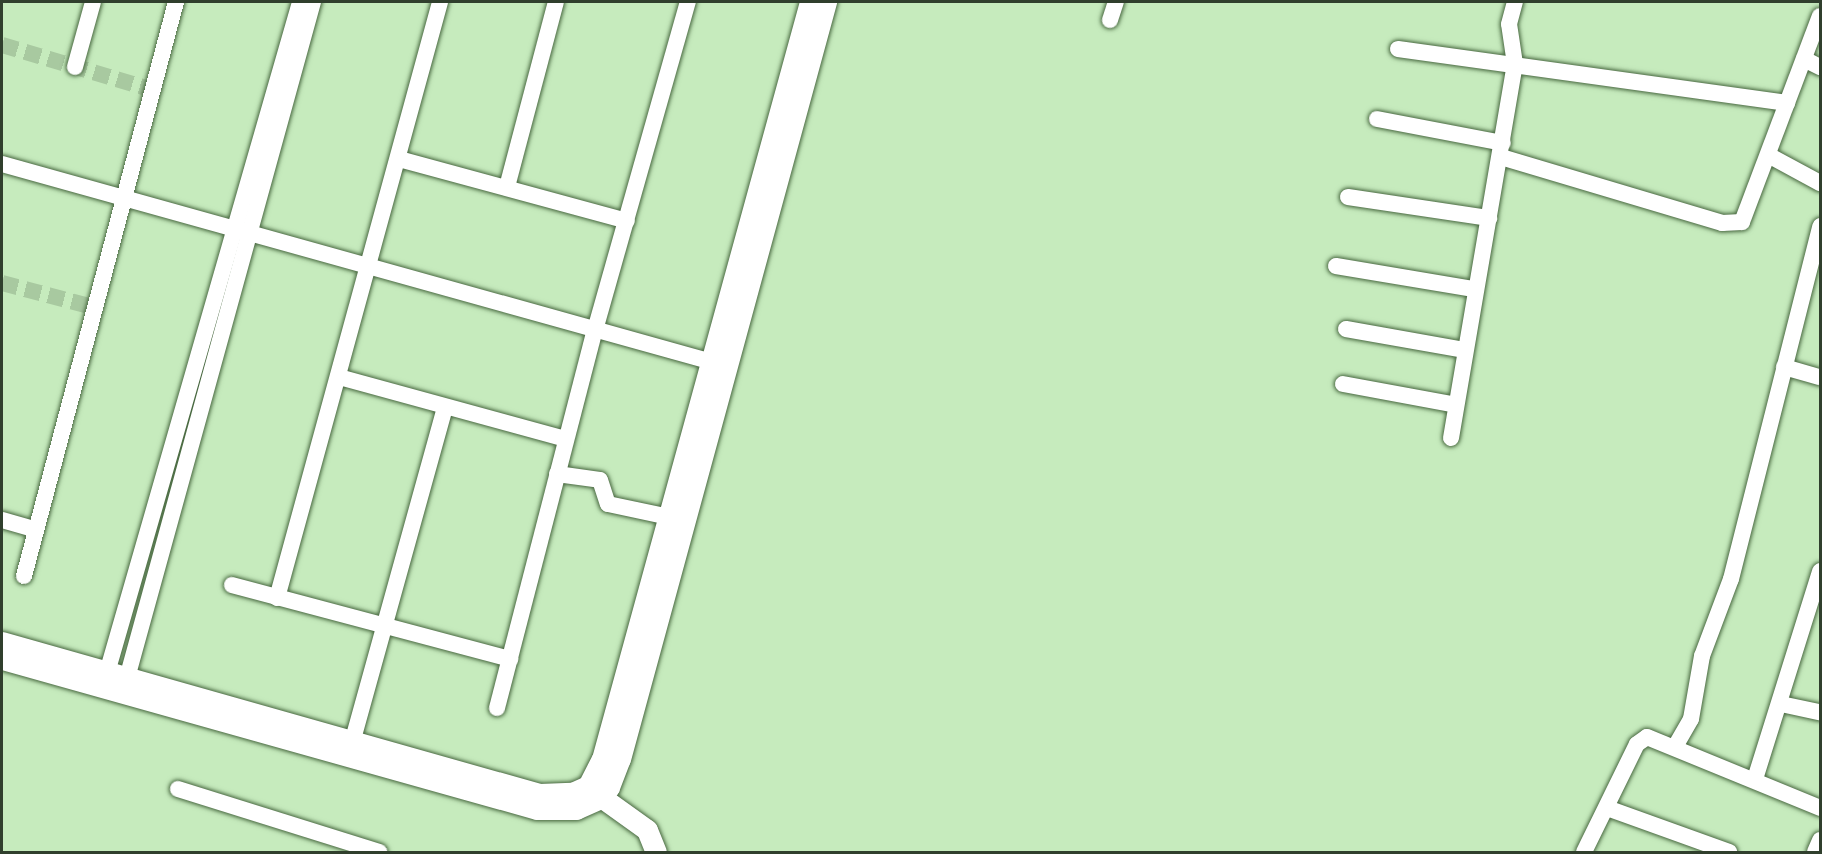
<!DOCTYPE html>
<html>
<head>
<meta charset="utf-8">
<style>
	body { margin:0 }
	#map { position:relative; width:1822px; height:854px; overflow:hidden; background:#c6ebbd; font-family:Lato,sans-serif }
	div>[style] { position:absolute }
	.minor-tunnel>* { height:16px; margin-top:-8px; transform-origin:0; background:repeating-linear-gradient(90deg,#a8c9a0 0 16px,transparent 0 24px) }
	.roads { filter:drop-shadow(0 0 2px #486840) drop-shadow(0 0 2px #486840) }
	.minor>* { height:16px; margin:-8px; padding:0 8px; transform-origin:8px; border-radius:8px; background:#fff }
	.tertiary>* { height:21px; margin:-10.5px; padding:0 10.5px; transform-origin:10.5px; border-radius:10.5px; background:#fff }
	span { translate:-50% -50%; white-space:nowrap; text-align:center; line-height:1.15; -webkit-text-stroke:6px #d3f8ca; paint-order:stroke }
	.frame { position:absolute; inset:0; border:3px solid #303f2d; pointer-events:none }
</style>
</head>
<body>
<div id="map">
	<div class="minor-tunnel">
		<div style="left:2px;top:45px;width:158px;rotate:16.6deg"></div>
		<div style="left:2px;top:283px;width:94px;rotate:14.8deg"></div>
	</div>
	<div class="roads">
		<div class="minor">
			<div style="left:1110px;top:20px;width:19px;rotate:-72deg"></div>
			<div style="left:1398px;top:49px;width:393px;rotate:7.9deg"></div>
			<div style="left:1804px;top:59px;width:18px;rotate:27deg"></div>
			<div style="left:75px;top:67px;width:67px;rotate:-74.5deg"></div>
			<div style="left:1377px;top:119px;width:128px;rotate:10.8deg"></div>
			<div style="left:1770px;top:156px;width:57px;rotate:28.4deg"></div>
			<div style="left:1501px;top:157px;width:231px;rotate:16.6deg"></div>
			<div style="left:1722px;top:223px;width:20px;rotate:-3deg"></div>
			<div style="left:1742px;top:222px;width:220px;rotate:-69.3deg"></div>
			<div style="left:399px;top:159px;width:236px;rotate:15.2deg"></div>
			<div style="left:2px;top:164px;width:748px;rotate:15.58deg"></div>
			<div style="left:507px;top:187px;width:191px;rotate:-75.2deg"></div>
			<div style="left:1348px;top:197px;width:143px;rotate:8.5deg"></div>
			<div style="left:1336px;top:266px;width:140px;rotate:9.5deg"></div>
			<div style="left:1346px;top:329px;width:121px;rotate:10deg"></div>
			<div style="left:1784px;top:367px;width:37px;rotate:16deg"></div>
			<div style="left:339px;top:377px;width:235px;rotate:15.3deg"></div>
			<div style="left:1343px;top:384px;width:115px;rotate:10.5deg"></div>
			<div style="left:1451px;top:438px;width:379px;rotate:-80.3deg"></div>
			<div style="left:1515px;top:64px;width:40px;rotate:-98.5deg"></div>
			<div style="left:1509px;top:24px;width:23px;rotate:-75deg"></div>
			<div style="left:557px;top:474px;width:43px;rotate:7.9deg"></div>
			<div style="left:600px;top:480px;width:25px;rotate:72deg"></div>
			<div style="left:608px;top:504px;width:62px;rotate:12deg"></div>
			<div style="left:2px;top:520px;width:33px;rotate:16deg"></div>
			<div style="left:24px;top:576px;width:594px;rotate:-75.17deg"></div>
			<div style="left:232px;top:585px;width:288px;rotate:14.9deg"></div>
			<div style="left:277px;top:598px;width:618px;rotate:-74.7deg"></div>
			<div style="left:104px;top:683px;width:709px;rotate:-73.94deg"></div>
			<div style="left:124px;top:689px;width:713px;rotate:-74.62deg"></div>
			<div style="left:1781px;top:704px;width:40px;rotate:12deg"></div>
			<div style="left:497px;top:708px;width:390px;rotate:-75.5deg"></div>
			<div style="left:595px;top:330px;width:341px;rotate:-74.2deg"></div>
			<div style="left:1676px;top:745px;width:30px;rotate:-60deg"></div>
			<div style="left:1691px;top:719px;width:64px;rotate:-80.1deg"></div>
			<div style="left:1702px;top:656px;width:82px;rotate:-69.4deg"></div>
			<div style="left:1731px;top:579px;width:364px;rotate:-75.8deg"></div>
			<div style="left:350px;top:750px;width:355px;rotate:-74.5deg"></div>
			<div style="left:1755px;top:779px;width:218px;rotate:-72.6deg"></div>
			<div style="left:178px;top:789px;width:211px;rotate:17.4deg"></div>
			<div style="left:1607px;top:808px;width:130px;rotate:19.8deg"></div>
			<div style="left:1584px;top:852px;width:120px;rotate:-63.9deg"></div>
			<div style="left:1637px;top:744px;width:12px;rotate:-35deg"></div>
			<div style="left:1647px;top:737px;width:187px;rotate:22.3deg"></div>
			<div style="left:1815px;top:852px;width:13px;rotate:-67deg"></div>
		</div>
		<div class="tertiary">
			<div style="left:2px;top:642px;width:558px;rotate:15.8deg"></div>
			<div style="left:539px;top:794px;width:33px;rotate:-2deg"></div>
			<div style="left:572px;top:793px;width:17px;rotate:-24deg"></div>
			<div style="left:588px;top:786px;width:30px;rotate:-63deg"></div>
			<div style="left:602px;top:759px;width:785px;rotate:-74.64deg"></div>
			<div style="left:2px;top:659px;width:556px;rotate:15.66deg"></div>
			<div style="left:537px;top:809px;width:39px"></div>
			<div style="left:576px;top:809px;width:24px;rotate:-24deg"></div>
			<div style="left:598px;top:799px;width:16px;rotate:-47deg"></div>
			<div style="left:609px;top:787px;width:30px;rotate:-69deg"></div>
			<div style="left:620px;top:759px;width:785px;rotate:-74.78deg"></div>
			<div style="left:590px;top:789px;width:70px;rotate:35.7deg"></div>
			<div style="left:647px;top:830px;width:24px;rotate:68deg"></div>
		</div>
	</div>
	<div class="frame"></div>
</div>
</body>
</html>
